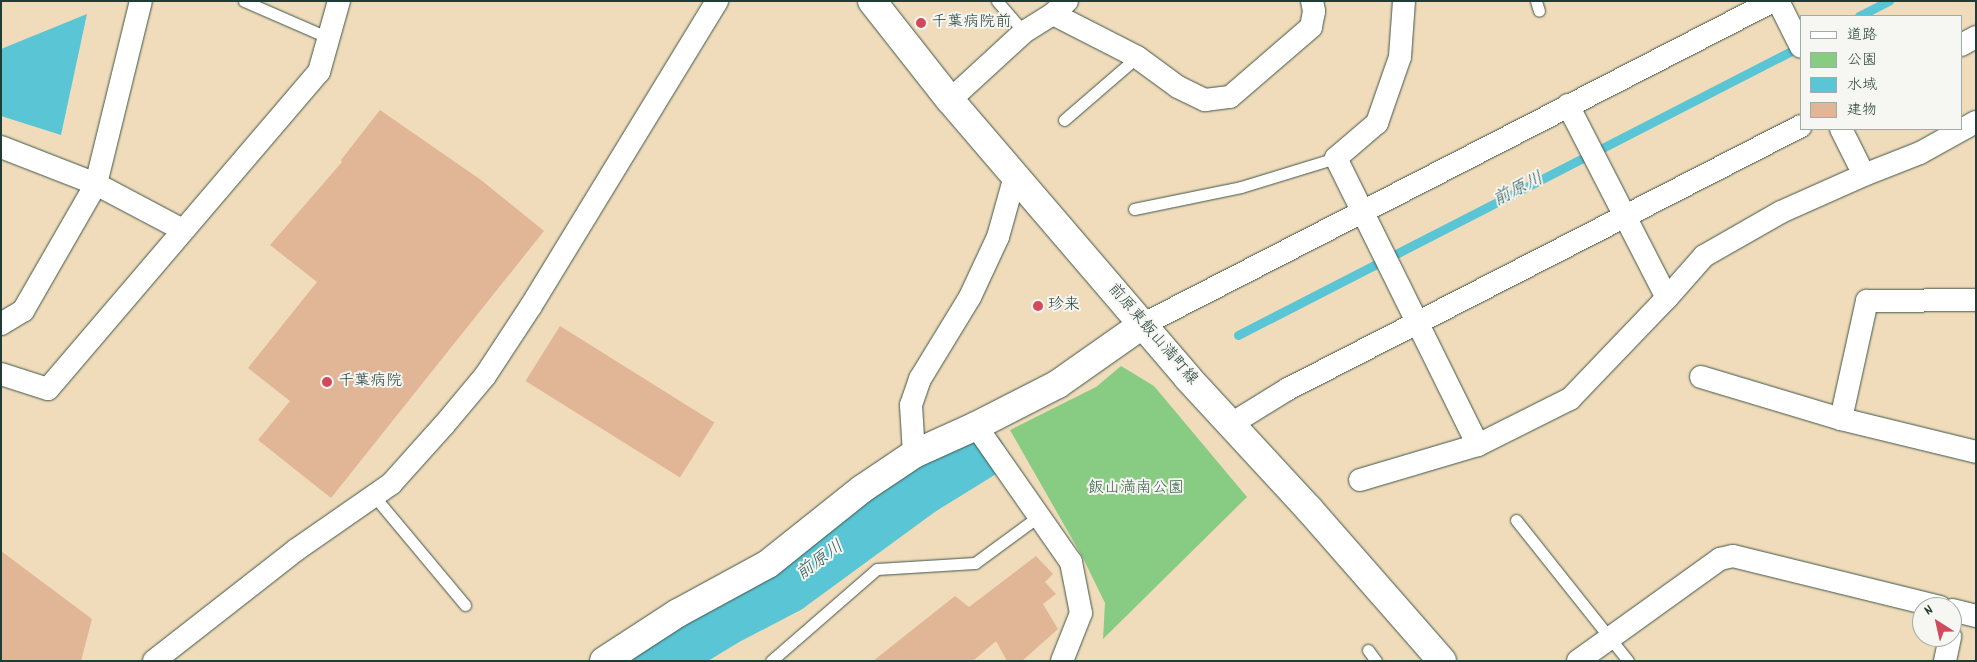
<!DOCTYPE html>
<html>
<head>
<meta charset="utf-8">
<style>
	body { margin:0 }
	#map { position:relative; width:1977px; height:662px; overflow:hidden; background:#f0dcba; font-family:Dekko,"Klee One",sans-serif }
	div>[style] { position:absolute }
	.green>* { inset:0; background:#88cb83 }
	.water>* { inset:0; background:#5ac5d5 }
	.stream>* { height:9px; margin:-4.5px; padding:0 4.5px; transform-origin:4.5px; border-radius:4.5px; background:#5ac5d5 }
	.river>* { height:51px; margin:-25.5px; padding:0 25.5px; transform-origin:25.5px; border-radius:25.5px; background:#5ac5d5 }
	.building>* { inset:0; background:#e0b696; transform-origin:0 0 }
	.roads { filter:drop-shadow(0 0 1px #3e5548) drop-shadow(0 0 1px #3e5548) }
	.service>* { height:11px; margin:-5.5px; padding:0 5.5px; transform-origin:5.5px; border-radius:5.5px; background:#fff }
	.minor>* { height:22px; margin:-11px; padding:0 11px; transform-origin:11px; border-radius:11px; background:#fff }
	.tertiary>* { height:28px; margin:-14px; padding:0 14px; transform-origin:14px; border-radius:14px; background:#fff }
	.dots>* { width:14px; height:14px; translate:-50% -50%; box-sizing:border-box; border:2px solid #f6f6f2; border-radius:50% }
	span { translate:-50% -50%; white-space:nowrap; text-align:center; line-height:1.15; -webkit-text-stroke:4px #f6f6f2; paint-order:stroke }
	.poi-label { font-size:16px; color:#1f3d34 }
	.left { translate:0 -50%; text-align:left }
	.street-label { font-size:16px; color:#1f3d34 }
	.park-label { font-size:16px; color:#396048 }
	.water-label { font-size:18px; color:#2e5f5c; font-style:italic }
	.frame { position:absolute; inset:0; border:2px solid #1f3d34; pointer-events:none }
	.legend { position:absolute; left:1800px; top:15px; width:162px; height:115px; box-sizing:border-box; background:#f6f6f2; border:1px solid #a0aca6; margin:0; padding:6px 9px; list-style:none; font-size:15px; color:#1f3d34 }
	.legend li { display:flex; align-items:center; gap:10px; height:25px }
	.legend b { width:25px; border:1px solid #a0aca6 }
	.north { position:absolute; left:1912px; top:597px; width:50px; height:50px; box-sizing:border-box; background:#f6f6f2; border:1px solid #a0aca6; border-radius:50%; rotate:325deg; font-size:14px; font-weight:700; line-height:20px; text-align:center; color:#1f3d34 }
	.north::after { content:''; display:block; margin:auto; width:18px; height:22px; background:#d1495b; clip-path:polygon(50% 0,100% 100%,50% 72%,0 100%) }
</style>
</head>
<body>
<div id="map">
	<div class="green">
		<div style="clip-path:polygon(1121px 366px,1154px 386px,1247px 497px,1103px 639px,1105px 603px,1083px 558px,1010px 430px,1096px 387px)"></div>
	</div>
	<div class="water">
		<div style="clip-path:polygon(87px 14px,61px 135px,1px 116px,1px 49px)"></div>
	</div>
	<div class="stream">
		<div style="left:1859px;top:16px;width:34px;rotate:-27deg"></div>
		<div style="left:1238px;top:335px;width:633px;rotate:-27.17deg"></div>
	</div>
	<div class="river">
		<div style="left:658px;top:661px;width:76px;rotate:-31.6deg"></div>
		<div style="left:723px;top:621px;width:73px;rotate:-27.6deg"></div>
		<div style="left:788px;top:587px;width:166px;rotate:-36.2deg"></div>
		<div style="left:922px;top:489px;width:67px;rotate:-31.6deg"></div>
	</div>
	<div class="building">
		<div style="clip-path:polygon(380px 110px,481px 180px,544px 231px,331px 498px,258px 440px,290px 401px,248px 368px,317px 282px,270px 245px,342px 162px,341px 160px)"></div>
		<div style="left:560px;top:326px;width:182px;height:65px;rotate:32deg"></div>
		<div style="clip-path:polygon(1px 551px,92px 619px,81px 661px,1px 661px)"></div>
		<div style="clip-path:polygon(1036px 556px,1053px 574px,1045px 582px,1056px 594px,1043px 604px,1058px 629px,1022px 661px,1007px 661px,996px 641px,973px 661px,873px 661px,955px 596px,969px 607px)"></div>
	</div>
	<div class="roads">
		<div class="service">
			<div style="left:244px;top:1px;width:93px;rotate:23.5deg"></div>
			<div style="left:997px;top:1px;width:41px;rotate:48.9deg"></div>
			<div style="left:1536px;top:1px;width:10px;rotate:73deg"></div>
			<div style="left:1064px;top:120px;width:96px;rotate:-40.8deg"></div>
			<div style="left:1134px;top:209px;width:109px;rotate:-11.6deg"></div>
			<div style="left:1241px;top:187px;width:99px;rotate:-17deg"></div>
			<div style="left:374px;top:496px;width:142px;rotate:50.1deg"></div>
			<div style="left:1516px;top:520px;width:180px;rotate:51.5deg"></div>
			<div style="left:1368px;top:650px;width:14px;rotate:54deg"></div>
			<div style="left:771px;top:661px;width:140px;rotate:-41deg"></div>
			<div style="left:877px;top:569px;width:98px;rotate:-3.5deg"></div>
			<div style="left:975px;top:563px;width:79px;rotate:-36.3deg"></div>
		</div>
		<div class="minor">
			<div style="left:1404px;top:1px;width:56px;rotate:94.1deg"></div>
			<div style="left:1400px;top:57px;width:70px;rotate:109.2deg"></div>
			<div style="left:1377px;top:123px;width:54px;rotate:139.5deg"></div>
			<div style="left:1336px;top:158px;width:320px;rotate:63.7deg"></div>
			<div style="left:1778px;top:1px;width:51px;rotate:63.4deg"></div>
			<div style="left:1053px;top:14px;width:94px;rotate:27.1deg"></div>
			<div style="left:1137px;top:57px;width:51px;rotate:36.2deg"></div>
			<div style="left:1178px;top:87px;width:30px;rotate:26deg"></div>
			<div style="left:1205px;top:100px;width:25px;rotate:-7deg"></div>
			<div style="left:1230px;top:97px;width:107px;rotate:-40.8deg"></div>
			<div style="left:1311px;top:27px;width:16px;rotate:-79deg"></div>
			<div style="left:1314px;top:11px;width:10px;rotate:-101deg"></div>
			<div style="left:1961px;top:45px;width:17px;rotate:-28deg"></div>
			<div style="left:950px;top:100px;width:100px;rotate:-42.6deg"></div>
			<div style="left:1024px;top:32px;width:34px;rotate:-32deg"></div>
			<div style="left:1053px;top:14px;width:19px;rotate:-43deg"></div>
			<div style="left:1841px;top:129px;width:51px;rotate:63.4deg"></div>
			<div style="left:1px;top:147px;width:102px;rotate:21.3deg"></div>
			<div style="left:96px;top:184px;width:98px;rotate:27.9deg"></div>
			<div style="left:1667px;top:298px;width:56px;rotate:-48.6deg"></div>
			<div style="left:1704px;top:256px;width:89px;rotate:-29.7deg"></div>
			<div style="left:1781px;top:212px;width:91px;rotate:-24deg"></div>
			<div style="left:1864px;top:175px;width:60px;rotate:-21.4deg"></div>
			<div style="left:1920px;top:153px;width:64px;rotate:-29deg"></div>
			<div style="left:1px;top:324px;width:26px;rotate:-31deg"></div>
			<div style="left:23px;top:311px;width:146px;rotate:-60.1deg"></div>
			<div style="left:96px;top:184px;width:188px;rotate:-76.2deg"></div>
			<div style="left:1142px;top:325px;width:709px;rotate:-27.18deg"></div>
			<div style="left:1px;top:374px;width:49px;rotate:17.7deg"></div>
			<div style="left:48px;top:389px;width:417px;rotate:-49.5deg"></div>
			<div style="left:319px;top:72px;width:74px;rotate:-74.3deg"></div>
			<div style="left:1701px;top:377px;width:146px;rotate:16.7deg"></div>
			<div style="left:1841px;top:419px;width:139px;rotate:13.7deg"></div>
			<div style="left:1841px;top:419px;width:121px;rotate:-77.6deg"></div>
			<div style="left:1867px;top:301px;width:109px;rotate:-0.5deg"></div>
			<div style="left:1231px;top:424px;width:67px;rotate:-31.6deg"></div>
			<div style="left:1288px;top:389px;width:576px;rotate:-27.14deg"></div>
			<div style="left:976px;top:426px;width:166px;rotate:55.1deg"></div>
			<div style="left:1071px;top:562px;width:52px;rotate:78.9deg"></div>
			<div style="left:1081px;top:613px;width:52px;rotate:111.6deg"></div>
			<div style="left:914px;top:454px;width:49px;rotate:-93.5deg"></div>
			<div style="left:911px;top:405px;width:28px;rotate:-71deg"></div>
			<div style="left:920px;top:379px;width:96px;rotate:-58.6deg"></div>
			<div style="left:970px;top:297px;width:66px;rotate:-65deg"></div>
			<div style="left:998px;top:237px;width:63px;rotate:-74.4deg"></div>
			<div style="left:1360px;top:480px;width:123px;rotate:-16.5deg"></div>
			<div style="left:1478px;top:445px;width:103px;rotate:-26.6deg"></div>
			<div style="left:1570px;top:399px;width:140px;rotate:-46.2deg"></div>
			<div style="left:1667px;top:298px;width:217px;rotate:-117.2deg"></div>
			<div style="left:1952px;top:610px;width:25px;rotate:14deg"></div>
			<div style="left:154px;top:661px;width:180px;rotate:-38deg"></div>
			<div style="left:296px;top:550px;width:116px;rotate:-34.8deg"></div>
			<div style="left:391px;top:484px;width:79px;rotate:-48.1deg"></div>
			<div style="left:444px;top:425px;width:64px;rotate:-50.1deg"></div>
			<div style="left:485px;top:376px;width:84px;rotate:-56.7deg"></div>
			<div style="left:531px;top:306px;width:357px;rotate:-58.6deg"></div>
			<div style="left:1578px;top:661px;width:175px;rotate:-35.7deg"></div>
			<div style="left:1720px;top:559px;width:13px;rotate:-13deg"></div>
			<div style="left:1733px;top:556px;width:213px;rotate:13.8deg"></div>
			<div style="left:1945px;top:661px;width:25px;rotate:-78deg"></div>
		</div>
		<div class="tertiary">
			<div style="left:872px;top:1px;width:126px;rotate:51.8deg"></div>
			<div style="left:950px;top:100px;width:366px;rotate:49.4deg"></div>
			<div style="left:1188px;top:378px;width:178px;rotate:47.3deg"></div>
			<div style="left:1309px;top:509px;width:202px;rotate:48.8deg"></div>
			<div style="left:604px;top:661px;width:88px;rotate:-33deg"></div>
			<div style="left:678px;top:613px;width:102px;rotate:-28.6deg"></div>
			<div style="left:768px;top:564px;width:120px;rotate:-38.6deg"></div>
			<div style="left:862px;top:489px;width:63px;rotate:-33.9deg"></div>
			<div style="left:914px;top:454px;width:68px;rotate:-24.3deg"></div>
			<div style="left:976px;top:426px;width:92px;rotate:-27.1deg"></div>
			<div style="left:1058px;top:384px;width:103px;rotate:-35.1deg"></div>
		</div>
	</div>
	<div class="dots">
		<div style="left:921px;top:23px;background:#d1495b"></div>
		<div style="left:1038px;top:306px;background:#d1495b"></div>
		<div style="left:327px;top:382px;background:#d1495b"></div>
	</div>
	<div class="poi-label">
		<span class="left" style="left:931px;top:23px">千葉病院前</span>
		<span class="left" style="left:1048px;top:306px">珍来</span>
		<span class="left" style="left:338px;top:382px">千葉病院</span>
	</div>
	<div class="street-label">
		<span style="left:1152px;top:335px;rotate:49deg">前原東飯山満町線</span>
	</div>
	<div class="park-label">
		<span style="left:1136px;top:489px">飯山満南公園</span>
	</div>
	<div class="water-label">
		<span style="left:1519px;top:191px;rotate:-27deg">前原川</span>
		<span style="left:821px;top:562px;rotate:-36deg">前原川</span>
	</div>
	<div class="frame"></div>
	<ul class="legend">
	<li><b style="height:6px;background:#fff"></b>道路</li>
	<li><b style="height:14px;background:#88cb83"></b>公園</li>
	<li><b style="height:14px;background:#5ac5d5"></b>水域</li>
	<li><b style="height:14px;background:#e0b696"></b>建物</li>
	</ul>
	<div class="north">N</div>
</div>
</body>
</html>
